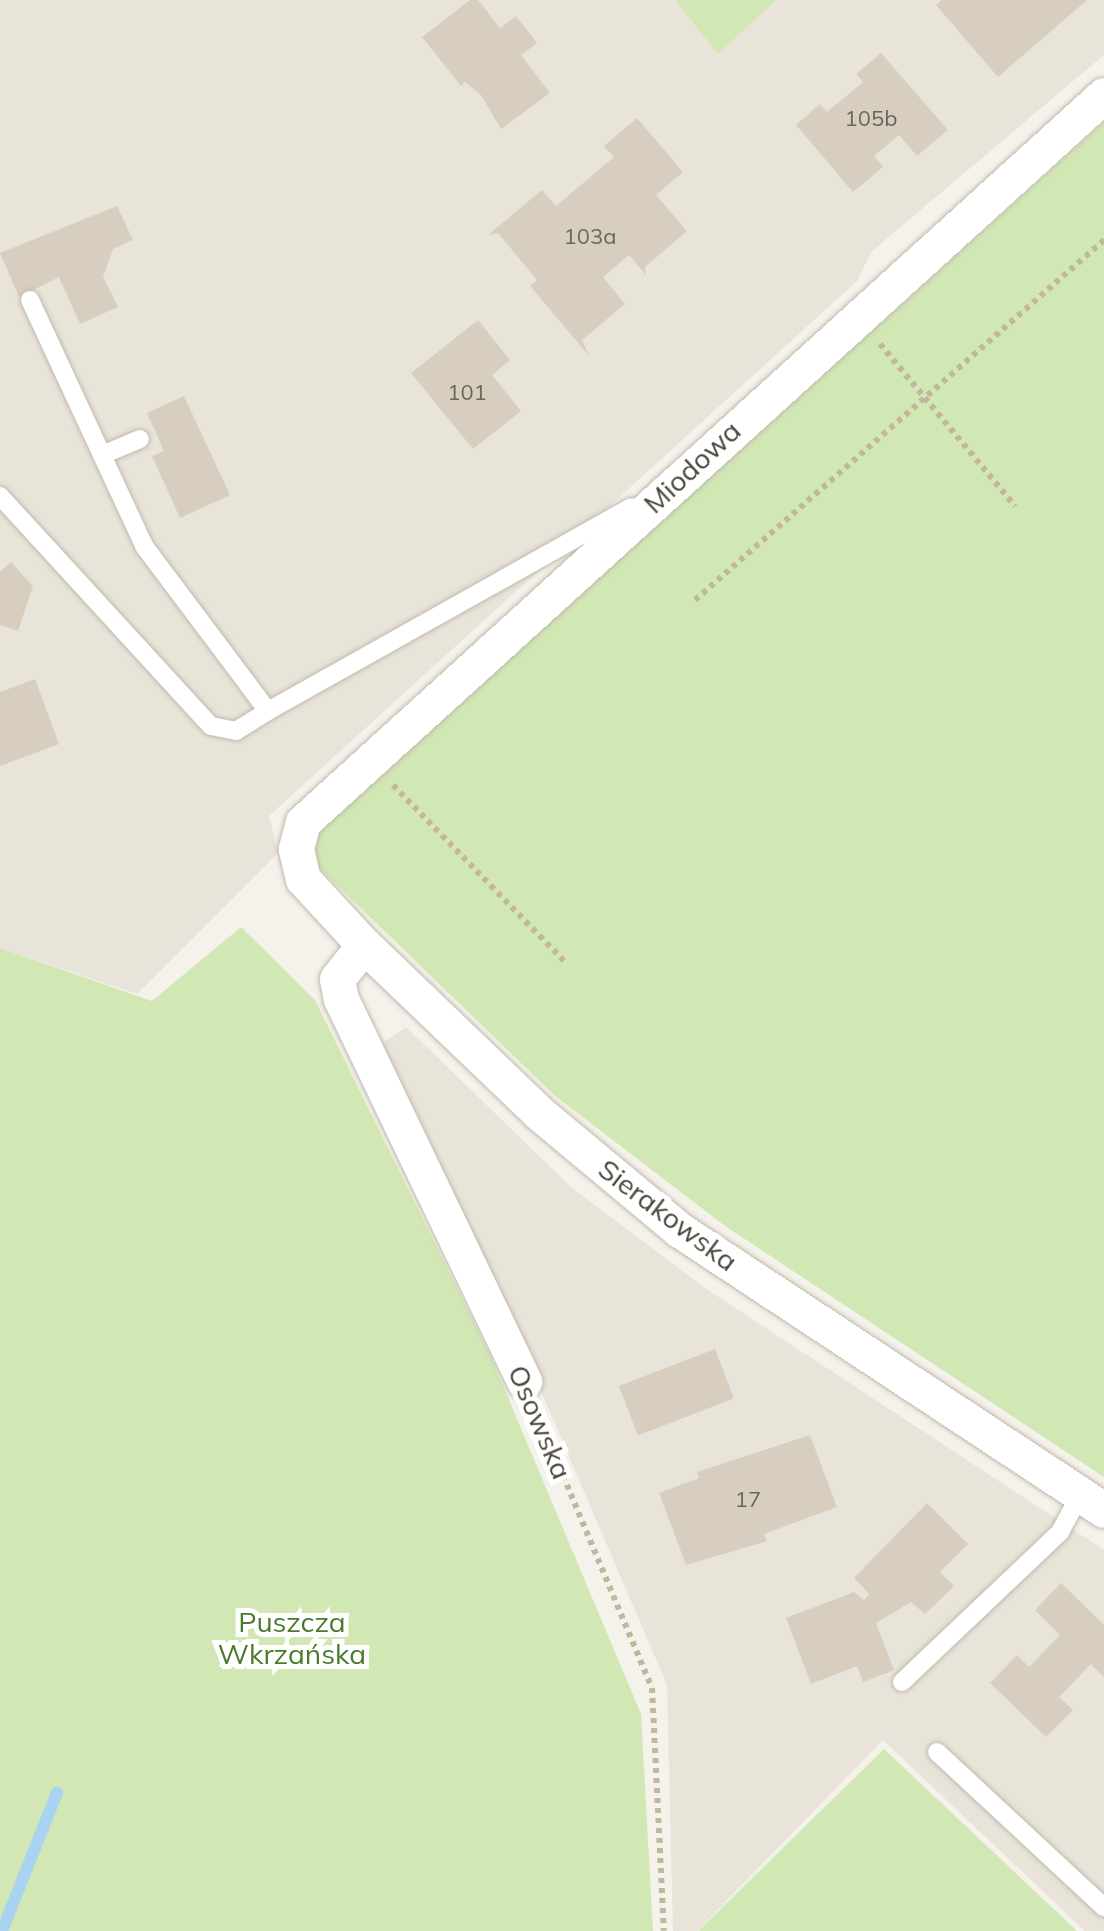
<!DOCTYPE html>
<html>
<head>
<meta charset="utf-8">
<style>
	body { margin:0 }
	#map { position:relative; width:1104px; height:1931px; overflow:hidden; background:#f5f2eb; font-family:Mulish,sans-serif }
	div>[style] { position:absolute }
	.residential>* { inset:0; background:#e9e4d9 }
	.green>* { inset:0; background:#d1e8b5 }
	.stream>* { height:12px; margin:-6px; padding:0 6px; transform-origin:6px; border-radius:6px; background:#a9d3f0 }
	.building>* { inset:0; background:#d7cec0; transform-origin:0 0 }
	.path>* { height:6px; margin-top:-3px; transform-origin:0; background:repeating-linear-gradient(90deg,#c2b69f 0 5px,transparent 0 10px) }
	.roads { filter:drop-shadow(0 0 2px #c1baad) drop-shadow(0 0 2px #c1baad) }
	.lane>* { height:18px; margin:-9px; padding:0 9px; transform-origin:9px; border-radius:9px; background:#fff }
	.street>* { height:35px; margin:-17.5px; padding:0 17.5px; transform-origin:17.5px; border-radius:17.5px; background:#fff }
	span { translate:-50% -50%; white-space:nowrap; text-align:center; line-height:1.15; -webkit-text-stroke:10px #fff; paint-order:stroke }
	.number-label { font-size:22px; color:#6c665b }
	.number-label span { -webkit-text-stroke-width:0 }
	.street-label { font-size:28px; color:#494339 }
	.park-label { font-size:28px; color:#4a7b2c }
</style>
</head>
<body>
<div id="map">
	<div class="residential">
		<div style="clip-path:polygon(0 0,1104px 0,1104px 55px,872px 251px,857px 281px,269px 816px,278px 853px,137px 994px,0 948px)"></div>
		<div style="clip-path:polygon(406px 1027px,571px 1187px,702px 1286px,1104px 1550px,1104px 1931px,1085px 1931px,883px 1740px,697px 1931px,673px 1931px,667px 1685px,519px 1340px,380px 1045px)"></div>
	</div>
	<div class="green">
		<div style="clip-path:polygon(675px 0,776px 0,718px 54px)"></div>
		<div style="clip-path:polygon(1104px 122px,1104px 1477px,725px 1226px,554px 1095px,315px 864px,315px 833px)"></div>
		<div style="clip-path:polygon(241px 927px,315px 1000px,491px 1357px,641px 1714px,653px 1931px,0 1931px,0 948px,152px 1001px)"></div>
		<div style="clip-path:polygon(884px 1749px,1077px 1931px,698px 1931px)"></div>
	</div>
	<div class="stream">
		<div style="left:2px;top:1931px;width:149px;rotate:-68.3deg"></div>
	</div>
	<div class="building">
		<div style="clip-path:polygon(470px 0,478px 0,500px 28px,516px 16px,537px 43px,521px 55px,550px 93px,501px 129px,481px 95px,465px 82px,461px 86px,422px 37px)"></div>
		<div style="clip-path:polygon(941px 0,1087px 0,998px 77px,936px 5px)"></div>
		<div style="clip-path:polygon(881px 53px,948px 130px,917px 156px,899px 135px,874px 156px,883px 167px,853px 192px,796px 125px,820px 104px,827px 112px,863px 82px,856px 74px)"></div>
		<div style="clip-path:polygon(637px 118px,683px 172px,656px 195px,687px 231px,645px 267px,646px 275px,629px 255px,603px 277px,625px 304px,582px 340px,589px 356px,530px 286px,537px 280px,498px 233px,488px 235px,542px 190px,556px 206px,614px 157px,604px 146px)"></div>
		<div style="clip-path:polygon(117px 206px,133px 240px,113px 249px,103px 277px,118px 307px,80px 324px,59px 277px,19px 297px,0 253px)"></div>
		<div style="clip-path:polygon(478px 320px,510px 360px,492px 375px,521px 411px,473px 449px,411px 373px)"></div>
		<div style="clip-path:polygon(184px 396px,230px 495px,180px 518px,152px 456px,164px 451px,147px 413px)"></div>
		<div style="clip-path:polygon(11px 562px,33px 586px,18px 631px,0 625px,0 572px)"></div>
		<div style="clip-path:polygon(35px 679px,59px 744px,0 766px,0 692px)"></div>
		<div style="left:715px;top:1349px;width:53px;height:103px;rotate:69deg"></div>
		<div style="clip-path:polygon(810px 1435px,837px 1507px,764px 1534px,767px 1541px,686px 1565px,659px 1493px,699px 1478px,697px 1472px)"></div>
		<div style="clip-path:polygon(927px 1503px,968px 1544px,940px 1572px,954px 1586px,925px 1614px,911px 1602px,876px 1623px,894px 1670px,863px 1682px,857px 1666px,811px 1684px,786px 1618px,854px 1592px,864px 1600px,869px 1594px,854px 1578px)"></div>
		<div style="clip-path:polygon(1061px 1583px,1104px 1625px,1104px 1677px,1091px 1664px,1059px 1697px,1073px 1710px,1046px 1737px,990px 1683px,1017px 1655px,1029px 1667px,1060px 1635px,1035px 1610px)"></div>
	</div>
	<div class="path">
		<div style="left:880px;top:344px;width:211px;rotate:50.2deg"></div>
		<div style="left:695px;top:600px;width:545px;rotate:-41.35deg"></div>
		<div style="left:393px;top:785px;width:248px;rotate:45.8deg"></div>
		<div style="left:536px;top:1411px;width:300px;rotate:67.3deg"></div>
		<div style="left:652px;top:1688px;width:243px;rotate:87.2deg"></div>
	</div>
	<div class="roads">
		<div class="lane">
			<div style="left:30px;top:300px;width:271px;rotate:65.1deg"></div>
			<div style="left:144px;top:546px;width:206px;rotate:53.1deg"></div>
			<div style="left:268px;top:711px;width:416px;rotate:-29.3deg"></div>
			<div style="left:102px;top:455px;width:41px;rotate:-22.8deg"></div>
			<div style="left:0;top:496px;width:312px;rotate:47.5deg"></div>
			<div style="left:211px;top:726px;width:25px;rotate:11deg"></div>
			<div style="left:236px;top:731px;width:38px;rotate:-32deg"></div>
			<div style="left:902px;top:1682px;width:218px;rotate:-43.5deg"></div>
			<div style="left:1060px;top:1532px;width:42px;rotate:-61.6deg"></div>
			<div style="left:937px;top:1752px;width:228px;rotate:42.9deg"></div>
		</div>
		<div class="street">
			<div style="left:1104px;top:95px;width:1082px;rotate:137.77deg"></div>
			<div style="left:303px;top:822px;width:28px;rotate:105deg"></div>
			<div style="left:296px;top:849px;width:31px;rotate:77deg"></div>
			<div style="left:303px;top:879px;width:90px;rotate:47.3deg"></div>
			<div style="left:364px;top:945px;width:243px;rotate:43.8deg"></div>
			<div style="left:539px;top:1113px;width:181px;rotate:39.8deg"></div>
			<div style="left:678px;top:1229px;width:510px;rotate:33.41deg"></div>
			<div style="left:364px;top:945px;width:43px;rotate:128.5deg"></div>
			<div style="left:337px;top:979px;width:20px;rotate:79deg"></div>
			<div style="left:341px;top:999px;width:424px;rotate:64.4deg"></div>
		</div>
	</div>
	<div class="number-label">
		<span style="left:871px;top:119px">105b</span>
		<span style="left:590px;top:237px">103a</span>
		<span style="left:467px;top:393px">101</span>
		<span style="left:748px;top:1500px">17</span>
	</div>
	<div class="street-label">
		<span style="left:692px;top:467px;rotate:-43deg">Miodowa</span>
		<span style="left:668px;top:1215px;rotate:37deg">Sierakowska</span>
		<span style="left:540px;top:1422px;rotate:67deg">Osowska</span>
	</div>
	<div class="park-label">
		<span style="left:292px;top:1638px">Puszcza<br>Wkrzańska</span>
	</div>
</div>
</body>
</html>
